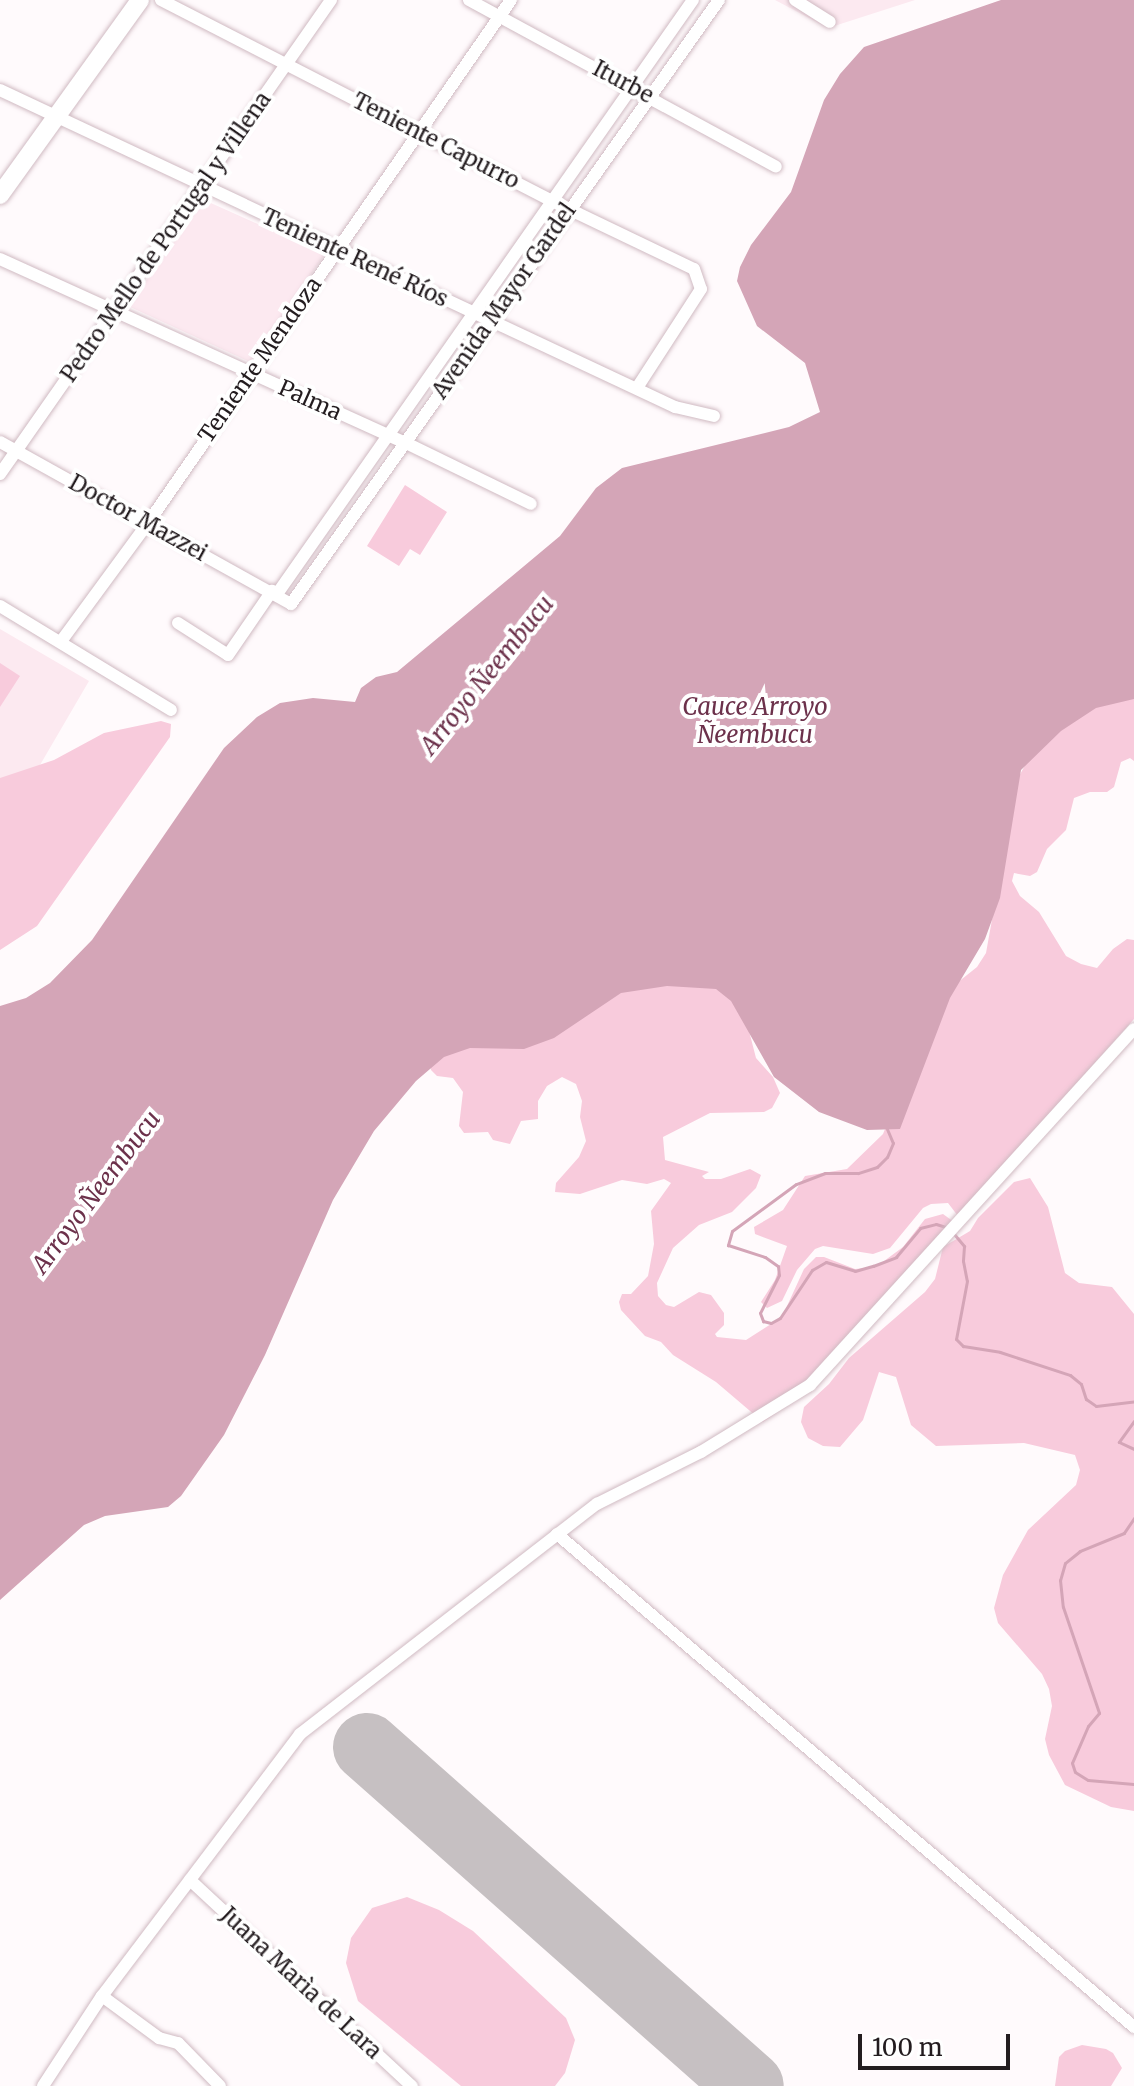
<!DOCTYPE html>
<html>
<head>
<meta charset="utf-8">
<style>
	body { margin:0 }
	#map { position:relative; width:1134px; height:2086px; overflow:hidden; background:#fffafc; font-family:Merriweather,serif }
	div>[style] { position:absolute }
	.built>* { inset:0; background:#fce9f0 }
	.green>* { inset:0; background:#f8cbdc }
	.water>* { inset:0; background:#d4a5b7 }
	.stream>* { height:3px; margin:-1.5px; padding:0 1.5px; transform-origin:1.5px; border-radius:1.5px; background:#d4a5b7 }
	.runway>* { height:68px; margin:-34px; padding:0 34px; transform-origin:34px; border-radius:34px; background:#c6c0c2 }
	.roads { filter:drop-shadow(0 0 2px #d0bac2) drop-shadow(0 0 2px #d0bac2) }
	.street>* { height:12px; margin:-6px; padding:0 6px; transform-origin:6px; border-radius:6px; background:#fff }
	.secondary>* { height:18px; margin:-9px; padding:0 9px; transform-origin:9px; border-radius:9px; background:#fff }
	span { translate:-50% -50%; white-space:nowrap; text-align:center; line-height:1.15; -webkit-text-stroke:8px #fff; paint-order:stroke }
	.street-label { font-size:22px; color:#231c1f }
	.water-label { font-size:24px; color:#6c314b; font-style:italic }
	.scale { position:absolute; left:858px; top:2034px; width:152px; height:36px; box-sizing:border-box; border:4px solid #231c1f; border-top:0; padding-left:10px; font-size:24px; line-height:28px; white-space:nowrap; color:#231c1f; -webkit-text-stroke:6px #fff; paint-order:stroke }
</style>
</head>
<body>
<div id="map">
	<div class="built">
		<div style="clip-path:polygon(775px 0,915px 0,828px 28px)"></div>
		<div style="clip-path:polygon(204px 200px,325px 254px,250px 362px,128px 306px)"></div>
		<div style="clip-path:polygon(0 629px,89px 681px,19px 801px,0 790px)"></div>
	</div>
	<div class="green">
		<div style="clip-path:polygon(405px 485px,447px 512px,420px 555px,410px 549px,399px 566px,367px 546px)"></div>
		<div style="clip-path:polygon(0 663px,20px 676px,0 707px)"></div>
		<div style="clip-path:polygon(1134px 667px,1134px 761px,1130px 758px,1121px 762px,1114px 787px,1107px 792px,1090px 792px,1074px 798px,1066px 830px,1047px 849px,1037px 872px,1030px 876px,1014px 873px,1012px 881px,1020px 896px,1039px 912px,1066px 956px,1081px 964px,1097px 968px,1113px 949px,1127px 939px,1134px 940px,1134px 1019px,958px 1216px,948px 1203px,931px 1204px,923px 1208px,890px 1248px,873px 1254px,823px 1246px,815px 1249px,797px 1270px,782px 1301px,767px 1308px,761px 1302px,775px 1280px,787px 1246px,755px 1234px,754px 1227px,783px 1210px,805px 1176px,847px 1169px,883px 1134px,904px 1082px,957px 983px,977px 967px,986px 953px,1017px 780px,1029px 758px)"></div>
		<div style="clip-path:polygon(161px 721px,171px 724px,170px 737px,37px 926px,0 950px,0 778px,54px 760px,104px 733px)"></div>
		<div style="clip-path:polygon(607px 984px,722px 984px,748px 1027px,756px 1058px,773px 1077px,780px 1093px,772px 1108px,764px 1112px,710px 1113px,663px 1137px,665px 1160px,709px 1172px,702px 1176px,705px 1179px,721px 1179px,750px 1169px,761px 1175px,756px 1188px,732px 1212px,699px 1225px,673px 1248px,657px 1283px,658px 1296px,666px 1305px,674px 1307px,699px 1292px,711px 1295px,724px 1313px,724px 1325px,715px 1334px,717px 1337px,746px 1340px,782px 1317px,804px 1269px,816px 1257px,824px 1257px,855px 1269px,876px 1267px,903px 1247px,925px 1219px,943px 1214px,954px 1222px,790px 1403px,763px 1422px,716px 1382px,673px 1355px,661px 1342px,645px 1336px,621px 1310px,619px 1302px,622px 1294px,631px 1294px,648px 1276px,654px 1244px,651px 1211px,671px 1183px,664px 1179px,647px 1184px,622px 1180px,580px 1194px,555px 1192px,556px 1183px,579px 1157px,586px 1141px,580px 1117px,582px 1101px,576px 1084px,562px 1077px,547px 1086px,538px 1101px,538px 1119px,521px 1121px,510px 1144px,493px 1140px,488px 1132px,464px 1133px,459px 1126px,463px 1092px,453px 1078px,437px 1076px,431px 1070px,429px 1061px)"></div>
		<div style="clip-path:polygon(1030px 1178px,1048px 1207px,1065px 1273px,1079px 1283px,1112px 1287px,1134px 1314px,1134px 1811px,1111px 1807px,1065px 1785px,1049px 1755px,1045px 1739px,1052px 1706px,1049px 1689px,1042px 1674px,998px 1623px,994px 1608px,1003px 1575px,1028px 1530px,1076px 1485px,1080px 1470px,1075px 1455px,1024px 1443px,936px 1446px,911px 1425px,896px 1377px,879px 1372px,863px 1420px,840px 1447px,823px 1446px,808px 1438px,801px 1422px,804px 1407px,829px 1384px,849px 1358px,925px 1292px,935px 1279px,943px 1247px,970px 1231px,978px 1218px,1014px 1182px)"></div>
		<div style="clip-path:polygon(407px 1897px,439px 1910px,473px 1931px,566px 2018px,575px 2040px,565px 2073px,555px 2086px,461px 2086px,358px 2001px,346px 1963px,351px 1938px,372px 1908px)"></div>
		<div style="clip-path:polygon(1082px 2045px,1106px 2049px,1113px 2053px,1122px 2068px,1111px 2086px,1055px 2086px,1059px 2057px,1065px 2051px)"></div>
	</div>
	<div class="water">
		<div style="clip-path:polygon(1001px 0,1134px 0,1134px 699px,1096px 708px,1061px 731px,1021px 770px,1000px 898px,985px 939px,950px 998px,900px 1129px,867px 1130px,819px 1112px,774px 1077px,731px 1001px,716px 989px,667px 986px,621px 993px,554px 1038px,524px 1049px,470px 1048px,444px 1057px,416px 1081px,374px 1131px,333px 1200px,265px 1355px,224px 1435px,181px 1496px,168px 1507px,105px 1516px,84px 1525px,0 1600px,0 1006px,26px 998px,50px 983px,92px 940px,224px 748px,257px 717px,280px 703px,313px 698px,355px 702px,361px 688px,376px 677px,397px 672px,560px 536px,596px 488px,622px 468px,789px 427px,820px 412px,805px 363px,757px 326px,737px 281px,740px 267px,751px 245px,791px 192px,824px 100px,840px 74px,864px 47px)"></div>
	</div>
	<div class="stream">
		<div style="left:887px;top:1129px;width:15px;rotate:67deg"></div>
		<div style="left:893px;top:1143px;width:15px;rotate:113deg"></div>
		<div style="left:887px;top:1157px;width:14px;rotate:135deg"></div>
		<div style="left:877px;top:1167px;width:20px;rotate:162deg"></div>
		<div style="left:858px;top:1173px;width:33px;rotate:180deg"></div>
		<div style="left:825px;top:1173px;width:31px;rotate:159deg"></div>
		<div style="left:796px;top:1184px;width:79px;rotate:143.7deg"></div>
		<div style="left:732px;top:1231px;width:15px;rotate:106deg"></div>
		<div style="left:728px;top:1245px;width:39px;rotate:18deg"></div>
		<div style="left:765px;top:1257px;width:16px;rotate:35deg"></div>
		<div style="left:778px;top:1266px;width:9px;rotate:84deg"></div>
		<div style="left:779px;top:1275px;width:42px;rotate:116.6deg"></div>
		<div style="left:760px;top:1313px;width:9px;rotate:69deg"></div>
		<div style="left:763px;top:1321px;width:8px;rotate:14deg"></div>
		<div style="left:771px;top:1323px;width:10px;rotate:-29deg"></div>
		<div style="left:780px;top:1318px;width:58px;rotate:-56.3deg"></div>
		<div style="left:812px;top:1270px;width:16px;rotate:-30deg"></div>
		<div style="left:826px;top:1262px;width:30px;rotate:17deg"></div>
		<div style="left:855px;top:1271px;width:19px;rotate:-16deg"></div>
		<div style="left:873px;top:1266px;width:25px;rotate:-21deg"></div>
		<div style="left:896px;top:1257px;width:38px;rotate:-50deg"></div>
		<div style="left:920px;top:1228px;width:16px;rotate:-14deg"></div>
		<div style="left:936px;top:1224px;width:14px;rotate:17deg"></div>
		<div style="left:954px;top:1234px;width:16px;rotate:50deg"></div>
		<div style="left:964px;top:1246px;width:15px;rotate:94deg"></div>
		<div style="left:963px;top:1261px;width:20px;rotate:79deg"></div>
		<div style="left:967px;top:1281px;width:59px;rotate:100.7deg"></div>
		<div style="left:956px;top:1339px;width:10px;rotate:45deg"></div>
		<div style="left:963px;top:1346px;width:37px;rotate:9deg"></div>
		<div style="left:1000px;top:1352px;width:74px;rotate:18.2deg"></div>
		<div style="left:1070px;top:1375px;width:14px;rotate:39deg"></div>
		<div style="left:1081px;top:1384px;width:16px;rotate:72deg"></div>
		<div style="left:1086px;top:1399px;width:12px;rotate:35deg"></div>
		<div style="left:1096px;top:1406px;width:38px;rotate:-7deg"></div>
		<div style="left:1134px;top:1421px;width:26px;rotate:126deg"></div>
		<div style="left:1119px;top:1442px;width:17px;rotate:25deg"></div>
		<div style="left:1134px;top:1518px;width:18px;rotate:124deg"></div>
		<div style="left:1124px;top:1533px;width:48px;rotate:157.8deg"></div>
		<div style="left:1080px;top:1551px;width:19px;rotate:141deg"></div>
		<div style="left:1065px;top:1563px;width:18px;rotate:106deg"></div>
		<div style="left:1060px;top:1580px;width:27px;rotate:84deg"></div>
		<div style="left:1063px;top:1607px;width:112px;rotate:71.2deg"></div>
		<div style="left:1099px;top:1713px;width:17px;rotate:130deg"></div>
		<div style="left:1088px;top:1726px;width:40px;rotate:113.4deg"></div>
		<div style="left:1072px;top:1763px;width:9px;rotate:72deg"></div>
		<div style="left:1075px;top:1772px;width:15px;rotate:32deg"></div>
		<div style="left:1088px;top:1780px;width:46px;rotate:5deg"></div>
	</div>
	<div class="runway">
		<div style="left:367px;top:1747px;width:511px;rotate:41.51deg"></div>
	</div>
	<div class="roads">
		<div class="street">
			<div style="left:161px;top:0;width:440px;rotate:27.2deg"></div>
			<div style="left:552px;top:201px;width:157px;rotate:25.6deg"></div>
			<div style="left:694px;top:269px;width:21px;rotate:71deg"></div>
			<div style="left:701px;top:289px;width:118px;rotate:122.9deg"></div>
			<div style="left:469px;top:0;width:349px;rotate:28.5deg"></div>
			<div style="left:795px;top:0;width:41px;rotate:32.2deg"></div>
			<div style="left:0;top:90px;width:746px;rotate:25.16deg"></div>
			<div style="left:675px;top:407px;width:40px;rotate:13deg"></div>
			<div style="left:0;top:259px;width:444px;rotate:24.4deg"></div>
			<div style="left:404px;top:442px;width:141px;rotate:26deg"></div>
			<div style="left:0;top:442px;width:333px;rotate:29.1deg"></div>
			<div style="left:291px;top:604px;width:740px;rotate:-54.68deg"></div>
			<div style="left:0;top:474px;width:578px;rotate:-55.07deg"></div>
			<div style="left:277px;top:594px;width:725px;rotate:-55deg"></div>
			<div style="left:0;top:606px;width:200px;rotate:31.3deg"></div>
			<div style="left:178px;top:623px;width:59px;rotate:32.6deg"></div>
			<div style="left:228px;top:655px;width:78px;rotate:-55.5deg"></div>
			<div style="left:62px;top:640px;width:145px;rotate:-53.7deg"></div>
			<div style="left:148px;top:523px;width:637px;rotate:-55.24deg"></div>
			<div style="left:557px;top:1534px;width:759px;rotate:40.51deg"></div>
			<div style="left:190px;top:1880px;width:303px;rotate:42.9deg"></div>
			<div style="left:102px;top:1996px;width:71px;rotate:36.4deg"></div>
			<div style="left:159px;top:2038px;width:20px;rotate:15deg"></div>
			<div style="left:178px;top:2043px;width:60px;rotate:45.7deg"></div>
			<div style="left:43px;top:2086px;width:108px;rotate:-56.8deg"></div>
			<div style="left:102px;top:1996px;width:328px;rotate:-52.9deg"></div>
			<div style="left:300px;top:1734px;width:376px;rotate:-37.8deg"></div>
			<div style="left:597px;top:1504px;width:116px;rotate:-26.6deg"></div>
			<div style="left:701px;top:1452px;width:128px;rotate:-31.6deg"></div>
			<div style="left:810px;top:1385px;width:481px;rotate:-47.7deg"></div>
		</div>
		<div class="secondary">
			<div style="left:0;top:195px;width:240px;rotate:-54.3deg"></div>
		</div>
	</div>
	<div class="street-label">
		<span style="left:623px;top:82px;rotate:28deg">Iturbe</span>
		<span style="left:436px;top:141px;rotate:27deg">Teniente Capurro</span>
		<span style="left:166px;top:237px;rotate:-55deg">Pedro Mello de Portugal y Villena</span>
		<span style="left:355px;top:258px;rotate:25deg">Teniente René Ríos</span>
		<span style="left:504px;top:301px;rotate:-55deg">Avenida Mayor Gardel</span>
		<span style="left:260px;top:360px;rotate:-55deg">Teniente Mendoza</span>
		<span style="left:310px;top:400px;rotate:24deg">Palma</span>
		<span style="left:138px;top:518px;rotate:29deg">Doctor Mazzei</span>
		<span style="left:301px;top:1983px;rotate:43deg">Juana Marìa de Lara</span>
	</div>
	<div class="water-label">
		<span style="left:487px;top:675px;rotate:-51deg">Arroyo Ñeembucu</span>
		<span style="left:755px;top:721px">Cauce Arroyo<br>Ñeembucu</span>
		<span style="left:96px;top:1192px;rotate:-53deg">Arroyo Ñeembucu</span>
	</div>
	<div class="scale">100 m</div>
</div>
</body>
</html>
